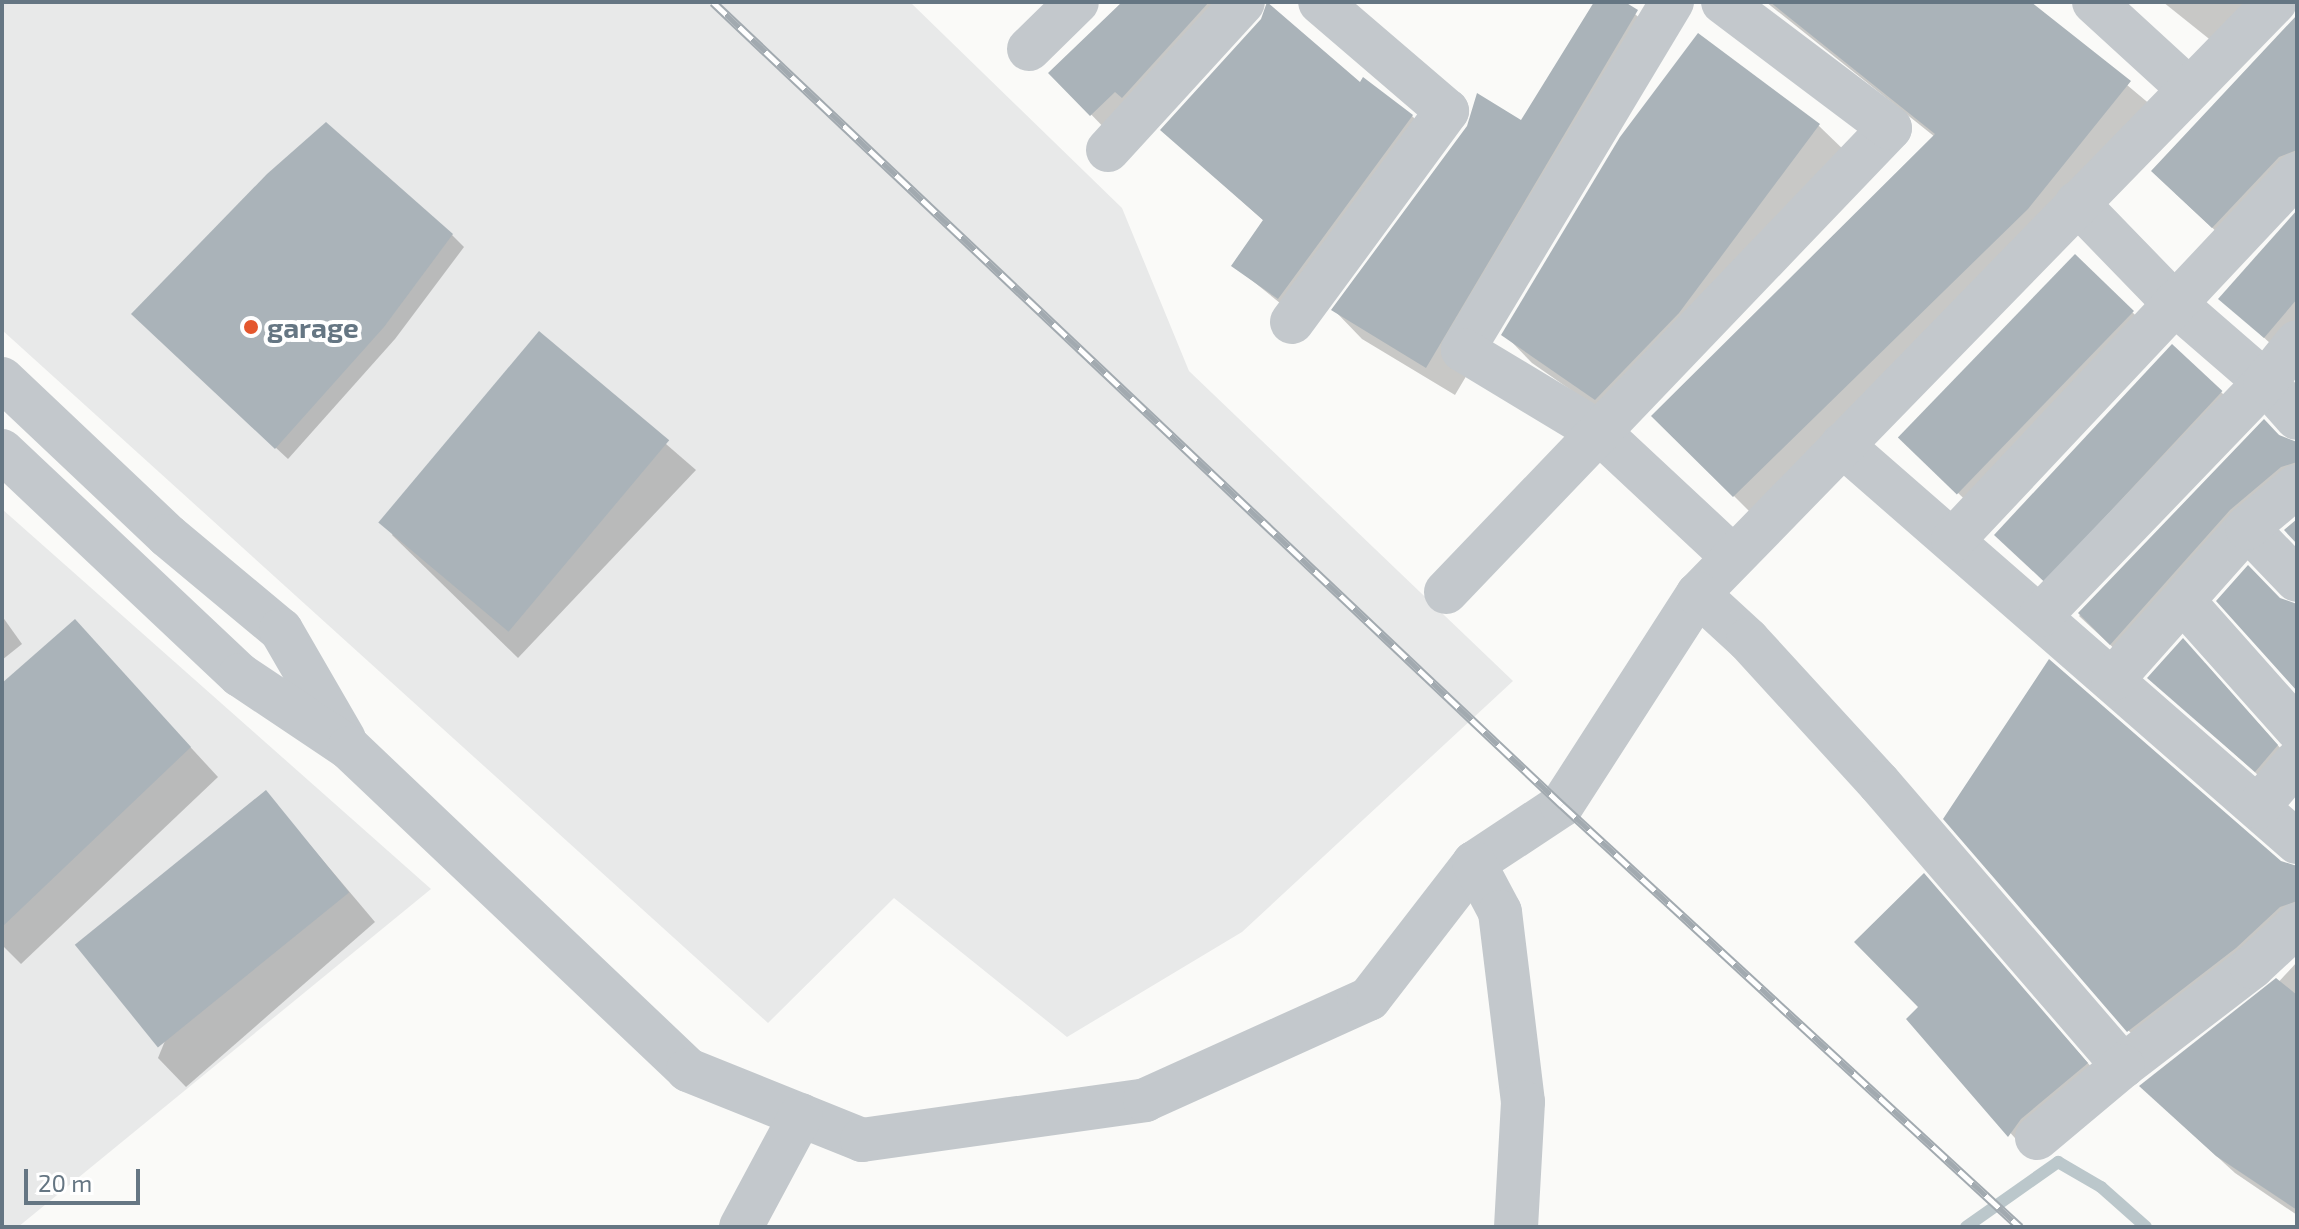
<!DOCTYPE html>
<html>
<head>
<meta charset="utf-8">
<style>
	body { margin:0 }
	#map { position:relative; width:2299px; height:1229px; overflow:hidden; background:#fafaf8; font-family:"Exo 2",sans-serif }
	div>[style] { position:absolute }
	.built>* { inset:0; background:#e8e9e9 }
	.shadow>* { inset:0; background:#0003; transform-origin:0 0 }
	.stream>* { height:12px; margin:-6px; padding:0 6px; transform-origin:6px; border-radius:6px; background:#bbc7cb }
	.building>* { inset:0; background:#aab3b9; transform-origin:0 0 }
	.minor>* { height:44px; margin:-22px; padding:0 22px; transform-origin:22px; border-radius:22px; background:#c3c8cc }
	.rail>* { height:9px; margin-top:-4.5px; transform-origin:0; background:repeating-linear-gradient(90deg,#fff 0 18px,#a2aab0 0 36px); box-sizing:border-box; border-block:2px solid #a2aab0 }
	.dots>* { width:22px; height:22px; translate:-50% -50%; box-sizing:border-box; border:4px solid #fff; border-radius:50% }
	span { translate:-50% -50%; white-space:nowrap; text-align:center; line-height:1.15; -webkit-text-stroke:8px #fff; paint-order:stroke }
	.poi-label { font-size:28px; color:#657683; font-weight:700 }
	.left { translate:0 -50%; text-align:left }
	.frame { position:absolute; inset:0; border:4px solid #657683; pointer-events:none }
	.scale { position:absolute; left:24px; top:1169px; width:116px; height:36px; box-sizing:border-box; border:4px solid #657683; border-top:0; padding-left:10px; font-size:24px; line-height:28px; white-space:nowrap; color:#657683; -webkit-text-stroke:6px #fff; paint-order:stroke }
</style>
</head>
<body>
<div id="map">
	<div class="built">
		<div style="clip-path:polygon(2px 2px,910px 2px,1122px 208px,1189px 371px,1513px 681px,1242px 932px,1067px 1037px,894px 898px,768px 1023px,2px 330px)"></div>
		<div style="clip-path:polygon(2px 509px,431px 889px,18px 1227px,2px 1227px)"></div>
	</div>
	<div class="shadow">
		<div style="clip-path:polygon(1125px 2px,1257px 2px,1113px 137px,1051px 73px)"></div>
		<div style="clip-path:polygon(1596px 2px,1621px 2px,1665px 40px,1455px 395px,1362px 339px,1334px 310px,1521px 123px)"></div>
		<div style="clip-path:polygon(1766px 2px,2028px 2px,2158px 111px,1762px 524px,1654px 416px,1935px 137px)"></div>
		<div style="clip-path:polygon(2163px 2px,2265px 2px,2228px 54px)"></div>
		<div style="clip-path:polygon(2297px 29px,2297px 183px,2235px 249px,2175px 193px)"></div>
		<div style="clip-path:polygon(1699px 36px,1819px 126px,1848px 154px,1624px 427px,1532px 363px,1504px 334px)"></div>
		<div style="clip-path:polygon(1360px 85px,1412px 116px,1434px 138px,1301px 320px,1233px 265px,1264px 221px,1163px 130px)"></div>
		<div style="clip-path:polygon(2297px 214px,2297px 354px,2290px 361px,2221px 299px)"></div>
		<div style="clip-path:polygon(452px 235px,464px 247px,395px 339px,288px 459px,145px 326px)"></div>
		<div style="left:2075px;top:257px;width:120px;height:251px;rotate:44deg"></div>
		<div style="clip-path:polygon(539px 334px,696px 470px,518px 658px,392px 535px)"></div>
		<div style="clip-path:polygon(2221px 392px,2243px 414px,2064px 600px,2018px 556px)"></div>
		<div style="clip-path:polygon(2264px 422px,2289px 444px,2297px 442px,2297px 497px,2133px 666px,2079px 616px)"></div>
		<div style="clip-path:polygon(2px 616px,22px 644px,2px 660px)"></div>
		<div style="clip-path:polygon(75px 622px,218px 777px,21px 964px,2px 945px,2px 686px)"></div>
		<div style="clip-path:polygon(2205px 663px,2297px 767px,2278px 793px,2150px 678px)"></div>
		<div style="clip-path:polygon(266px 793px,375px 922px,186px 1087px,158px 1058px)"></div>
		<div style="clip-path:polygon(2280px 863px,2297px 866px,2297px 933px,2150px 1052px,2128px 1030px)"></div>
		<div style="clip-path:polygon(1924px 876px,2108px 1086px,2032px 1157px,1908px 1019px,1921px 1007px)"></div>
		<div style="clip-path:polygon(2297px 962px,2297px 1215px,2235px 1173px,2163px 1107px)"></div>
	</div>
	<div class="stream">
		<div style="left:1966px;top:1227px;width:113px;rotate:-35.2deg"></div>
		<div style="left:2058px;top:1162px;width:50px;rotate:30.2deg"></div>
		<div style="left:2101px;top:1187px;width:60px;rotate:41.6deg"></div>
	</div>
	<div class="building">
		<div style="clip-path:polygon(1122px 2px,1209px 2px,1122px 98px,1115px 92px,1090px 116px,1048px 73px)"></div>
		<div style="clip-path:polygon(1267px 2px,1360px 82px,1363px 77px,1413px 115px,1278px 299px,1231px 266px,1263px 220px,1160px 130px,1261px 19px)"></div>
		<div style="clip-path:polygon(1594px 2px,1625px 2px,1638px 10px,1426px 368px,1331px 310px,1467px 126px,1477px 93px,1521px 120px)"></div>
		<div style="clip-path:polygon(1770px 2px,2031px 2px,2131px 81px,2028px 209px,1733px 497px,1651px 416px,1935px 134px)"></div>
		<div style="clip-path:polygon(2297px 15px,2297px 150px,2279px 157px,2212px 228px,2151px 171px)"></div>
		<div style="clip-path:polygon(1698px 33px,1820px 124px,1679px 313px,1595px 400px,1501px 335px,1620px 137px)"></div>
		<div style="clip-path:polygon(326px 122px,453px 234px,384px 327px,275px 449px,131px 314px,267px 174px)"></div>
		<div style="clip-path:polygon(2297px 210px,2297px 299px,2264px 338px,2218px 299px)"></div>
		<div style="left:2075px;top:254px;width:82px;height:255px;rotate:44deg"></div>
		<div style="left:539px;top:331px;width:170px;height:250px;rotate:40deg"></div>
		<div style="left:2172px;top:344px;width:69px;height:261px;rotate:43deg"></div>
		<div style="clip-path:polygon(2264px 419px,2279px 435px,2297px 442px,2297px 462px,2281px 467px,2230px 510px,2110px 645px,2078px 613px)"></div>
		<div style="clip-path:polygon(2297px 519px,2297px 544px,2284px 530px)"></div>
		<div style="clip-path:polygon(2248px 565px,2280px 598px,2297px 604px,2297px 691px,2216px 601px)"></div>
		<div style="clip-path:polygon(75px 619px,191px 747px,2px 927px,2px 683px)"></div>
		<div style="clip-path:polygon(2183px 638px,2278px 745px,2255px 772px,2147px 678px)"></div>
		<div style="clip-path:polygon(2049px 659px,2281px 861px,2297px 866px,2297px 901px,2280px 907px,2236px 948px,2127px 1032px,1943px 819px)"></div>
		<div style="left:266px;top:790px;width:132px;height:246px;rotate:51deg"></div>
		<div style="clip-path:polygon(1924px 873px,2088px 1063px,2021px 1119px,2008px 1137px,1906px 1019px,1918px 1007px,1854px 942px)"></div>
		<div style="clip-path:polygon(2276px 978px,2297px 995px,2297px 1210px,2216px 1156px,2139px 1086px)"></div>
	</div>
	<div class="minor">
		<div style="left:1672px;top:2px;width:406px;rotate:121deg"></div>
		<div style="left:1463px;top:350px;width:159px;rotate:31.1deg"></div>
		<div style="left:1599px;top:432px;width:183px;rotate:43deg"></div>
		<div style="left:2094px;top:2px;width:129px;rotate:42.5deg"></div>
		<div style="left:1029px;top:49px;width:67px;rotate:-44.4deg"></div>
		<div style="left:1108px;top:150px;width:200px;rotate:-47.6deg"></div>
		<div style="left:2077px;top:203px;width:141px;rotate:45.9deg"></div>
		<div style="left:2175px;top:304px;width:119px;rotate:40.9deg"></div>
		<div style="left:2265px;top:382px;width:48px;rotate:48.4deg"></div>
		<div style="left:1292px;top:322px;width:262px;rotate:-53.7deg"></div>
		<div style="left:1447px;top:111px;width:167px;rotate:-139.4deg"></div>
		<div style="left:2px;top:379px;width:228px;rotate:43.4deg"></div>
		<div style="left:168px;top:536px;width:147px;rotate:39.8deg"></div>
		<div style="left:281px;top:630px;width:126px;rotate:60deg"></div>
		<div style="left:1842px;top:445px;width:604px;rotate:41.11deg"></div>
		<div style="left:2px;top:451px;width:327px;rotate:43.3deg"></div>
		<div style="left:240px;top:675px;width:131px;rotate:33.8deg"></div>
		<div style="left:349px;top:748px;width:468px;rotate:43.5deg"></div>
		<div style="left:688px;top:1070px;width:188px;rotate:21.9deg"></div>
		<div style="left:862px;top:1140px;width:286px;rotate:-8deg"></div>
		<div style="left:1145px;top:1100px;width:246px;rotate:-24.3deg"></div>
		<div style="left:1369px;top:999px;width:172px;rotate:-52.3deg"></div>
		<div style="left:1474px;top:863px;width:105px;rotate:-33.4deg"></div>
		<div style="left:1562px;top:805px;width:251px;rotate:-57.2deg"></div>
		<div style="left:1698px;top:594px;width:827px;rotate:-45.74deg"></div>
		<div style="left:2247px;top:528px;width:72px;rotate:46.1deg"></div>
		<div style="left:1953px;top:540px;width:502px;rotate:-46.77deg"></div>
		<div style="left:1446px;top:592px;width:642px;rotate:-46.26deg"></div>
		<div style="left:1890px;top:128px;width:209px;rotate:-143deg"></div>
		<div style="left:1698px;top:594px;width:68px;rotate:42.6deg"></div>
		<div style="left:1748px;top:640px;width:194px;rotate:47.5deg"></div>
		<div style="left:1879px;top:783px;width:374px;rotate:49.2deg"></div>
		<div style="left:2123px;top:1066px;width:163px;rotate:-37.5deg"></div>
		<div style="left:2252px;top:967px;width:62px;rotate:-43deg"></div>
		<div style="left:2183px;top:601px;width:171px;rotate:48.3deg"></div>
		<div style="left:2041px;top:615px;width:323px;rotate:-46.1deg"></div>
		<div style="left:2265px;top:382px;width:51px;rotate:-51.3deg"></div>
		<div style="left:2113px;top:679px;width:202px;rotate:-48.4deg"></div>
		<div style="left:2247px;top:528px;width:65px;rotate:-40deg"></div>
		<div style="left:2258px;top:807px;width:60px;rotate:-49.7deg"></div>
		<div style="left:1474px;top:863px;width:55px;rotate:62deg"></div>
		<div style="left:1500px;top:912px;width:191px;rotate:83.1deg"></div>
		<div style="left:1523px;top:1102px;width:125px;rotate:93.2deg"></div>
		<div style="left:2037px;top:1138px;width:112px;rotate:-39.9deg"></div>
		<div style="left:741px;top:1227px;width:127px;rotate:-61.8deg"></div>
	</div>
	<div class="rail">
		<div style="left:713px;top:2px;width:1169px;rotate:43.41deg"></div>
		<div style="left:1562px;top:805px;width:623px;rotate:42.66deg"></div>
	</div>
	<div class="dots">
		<div style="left:251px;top:327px;background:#e4572e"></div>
	</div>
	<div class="poi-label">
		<span class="left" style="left:267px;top:327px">garage</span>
	</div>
	<div class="frame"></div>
	<div class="scale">20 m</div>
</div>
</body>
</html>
